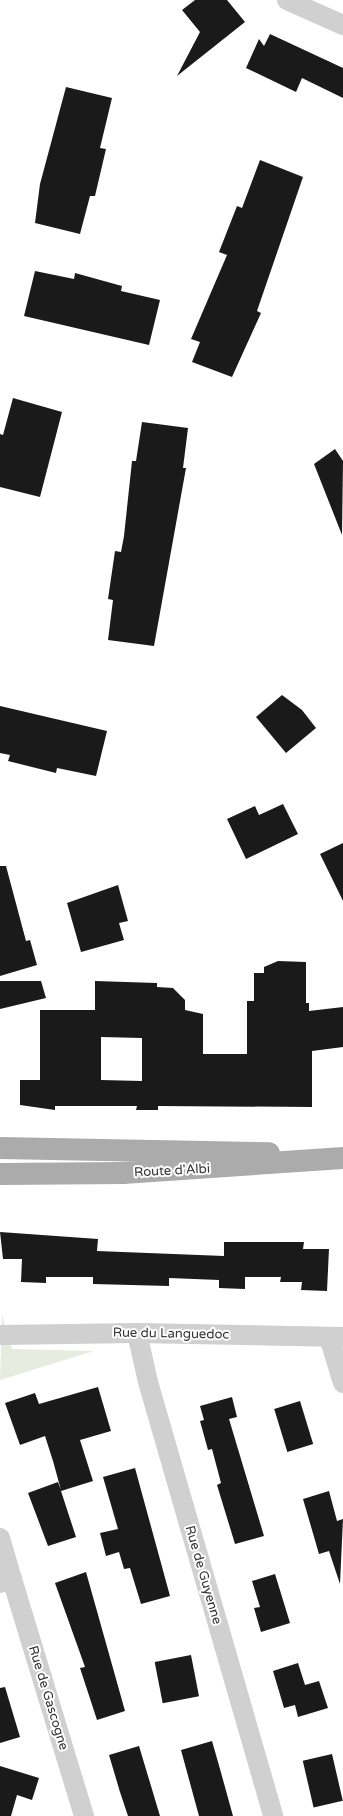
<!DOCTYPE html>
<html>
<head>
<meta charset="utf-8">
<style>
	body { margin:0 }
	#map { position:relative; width:343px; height:1816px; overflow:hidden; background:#fff; font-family:"Varela Round",sans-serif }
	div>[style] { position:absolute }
	.green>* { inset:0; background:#e6ecdf }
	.building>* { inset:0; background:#1a1a1a; transform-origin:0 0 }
	.minor>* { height:20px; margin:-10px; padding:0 10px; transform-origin:10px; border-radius:10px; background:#d0d0d0 }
	.primary>* { height:22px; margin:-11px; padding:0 11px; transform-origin:11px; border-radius:11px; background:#ababab }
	span { translate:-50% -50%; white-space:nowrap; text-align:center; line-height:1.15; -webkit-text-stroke:4px #fff; paint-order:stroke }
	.street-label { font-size:13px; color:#333 }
</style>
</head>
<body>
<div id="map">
	<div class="green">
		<div style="clip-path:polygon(2px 1315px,12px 1349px,94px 1351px,0 1380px)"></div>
	</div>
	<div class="building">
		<div style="clip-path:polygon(195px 0,227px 0,245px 22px,177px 76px,200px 32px,182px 10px)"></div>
		<div style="clip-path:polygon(270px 34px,343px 68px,343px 98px,302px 78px,296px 92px,246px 68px,259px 39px,264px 46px)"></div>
		<div style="clip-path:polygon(66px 87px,112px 98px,100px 148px,106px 149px,95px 196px,90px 196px,80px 234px,35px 223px,40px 184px)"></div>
		<div style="clip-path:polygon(260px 160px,303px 177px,257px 311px,261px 313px,232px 377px,192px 362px,200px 342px,191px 339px,227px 255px,219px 252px,237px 206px,242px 208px)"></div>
		<div style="clip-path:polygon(35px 271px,74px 279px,75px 273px,122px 286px,121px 291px,160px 300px,149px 345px,24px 316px)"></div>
		<div style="clip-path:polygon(13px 398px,62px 412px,40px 497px,0 487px,0 434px,3px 435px)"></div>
		<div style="clip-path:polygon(142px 422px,188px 428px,183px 468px,186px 468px,154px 646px,108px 640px,113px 600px,108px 599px,115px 551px,121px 552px,124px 536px,132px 461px,136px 461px)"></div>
		<div style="clip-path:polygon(335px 449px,343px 461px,342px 535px,314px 464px)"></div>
		<div style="clip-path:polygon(282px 695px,302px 710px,316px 728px,286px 753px,256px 717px)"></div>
		<div style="clip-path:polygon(0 706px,107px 731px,96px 776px,57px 768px,56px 773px,8px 761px,10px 755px,0 753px)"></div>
		<div style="clip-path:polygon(283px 804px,298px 834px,246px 859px,227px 819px,255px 806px,259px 815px)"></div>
		<div style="clip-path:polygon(343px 843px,343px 901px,320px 854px)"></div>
		<div style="clip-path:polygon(0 866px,6px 866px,26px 941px,30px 940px,37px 965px,0 976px)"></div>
		<div style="clip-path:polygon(118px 885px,128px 921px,119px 923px,124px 940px,81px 952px,67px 903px)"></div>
		<div style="clip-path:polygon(evenodd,278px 961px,306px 962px,306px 1003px,309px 1003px,309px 1011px,343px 1007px,343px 1047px,312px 1051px,312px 1107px,158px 1106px,158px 1110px,136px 1110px,137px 1106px,55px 1106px,55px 1110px,20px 1105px,20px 1080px,40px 1080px,40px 1010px,95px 1010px,95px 981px,157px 983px,157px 987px,173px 988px,185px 1000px,185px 1010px,203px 1014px,203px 1054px,247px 1054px,247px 1001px,254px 1001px,254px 973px,264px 973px,264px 967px,278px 961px,101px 1037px,142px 1038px,142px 1081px,101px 1080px,101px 1037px)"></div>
		<div style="clip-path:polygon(0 981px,41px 981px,46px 998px,0 1009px)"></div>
		<div style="clip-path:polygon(0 1232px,98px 1239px,97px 1251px,224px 1256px,224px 1242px,304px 1242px,303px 1249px,329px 1249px,327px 1291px,301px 1290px,302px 1282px,280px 1282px,281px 1277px,245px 1277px,245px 1289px,219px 1288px,219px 1280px,169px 1278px,169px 1286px,93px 1284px,93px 1277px,46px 1277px,46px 1283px,21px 1282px,22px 1259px,3px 1259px)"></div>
		<div style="clip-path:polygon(98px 1387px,111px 1431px,80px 1440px,93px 1481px,61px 1491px,76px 1537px,48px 1546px,28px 1493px,58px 1482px,61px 1490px,53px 1461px,45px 1436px,20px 1445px,5px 1403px,35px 1393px,39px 1404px)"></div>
		<div style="clip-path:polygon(232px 1397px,237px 1417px,229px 1419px,264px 1536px,235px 1544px,217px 1485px,221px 1483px,212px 1449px,208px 1450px,200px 1421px,204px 1420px,200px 1406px)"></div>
		<div style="left:300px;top:1401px;width:45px;height:27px;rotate:73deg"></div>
		<div style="clip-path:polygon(135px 1468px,170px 1596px,141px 1604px,130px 1568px,124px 1569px,119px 1552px,106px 1556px,100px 1533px,118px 1529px,103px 1477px)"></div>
		<div style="clip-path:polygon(329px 1491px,337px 1521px,343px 1519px,340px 1584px,329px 1551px,319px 1554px,303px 1499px)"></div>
		<div style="clip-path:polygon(86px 1572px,125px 1711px,97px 1720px,80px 1668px,85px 1667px,55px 1583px)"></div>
		<div style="clip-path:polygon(275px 1574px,290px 1623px,261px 1632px,254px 1608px,260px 1607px,252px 1581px)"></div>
		<div style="left:191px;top:1655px;width:42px;height:37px;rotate:79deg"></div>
		<div style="clip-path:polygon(298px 1663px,305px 1685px,319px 1681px,328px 1708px,298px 1717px,295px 1705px,284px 1708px,273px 1671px)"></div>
		<div style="clip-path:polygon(5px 1687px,20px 1737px,0 1743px,0 1688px)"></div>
		<div style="clip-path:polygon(212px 1741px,220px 1769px,233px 1816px,199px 1816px,181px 1750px)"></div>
		<div style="clip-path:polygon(139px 1746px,160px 1816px,128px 1816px,120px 1792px,109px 1755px)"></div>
		<div style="left:332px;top:1754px;width:48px;height:30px;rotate:77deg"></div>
		<div style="clip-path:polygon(0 1766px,39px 1778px,32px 1800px,17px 1795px,11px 1816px,0 1816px)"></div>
	</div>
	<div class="minor">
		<div style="left:287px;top:0;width:61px;rotate:24.1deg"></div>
		<div style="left:137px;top:1333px;width:50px;rotate:77.3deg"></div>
		<div style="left:148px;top:1382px;width:452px;rotate:73.9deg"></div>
		<div style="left:0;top:1335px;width:137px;rotate:-0.8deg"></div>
		<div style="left:137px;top:1333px;width:206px;rotate:1.1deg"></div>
		<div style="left:329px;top:1337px;width:48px;rotate:73.1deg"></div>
		<div style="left:0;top:1538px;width:43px;rotate:73.7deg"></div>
		<div style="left:12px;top:1579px;width:13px;rotate:162deg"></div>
		<div style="left:12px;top:1579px;width:248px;rotate:73.1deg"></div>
	</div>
	<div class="primary">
		<div style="left:0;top:1148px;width:269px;rotate:1.1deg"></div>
		<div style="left:0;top:1174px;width:123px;rotate:-0.5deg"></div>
		<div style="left:123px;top:1173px;width:221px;rotate:-3.9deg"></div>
	</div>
	<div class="street-label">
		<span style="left:172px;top:1171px;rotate:-3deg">Route d'Albi</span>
		<span style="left:171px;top:1334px;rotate:1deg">Rue du Languedoc</span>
		<span style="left:203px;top:1575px;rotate:74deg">Rue de Guyenne</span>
		<span style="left:48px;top:1698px;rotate:73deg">Rue de Gascogne</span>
	</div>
</div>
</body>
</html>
